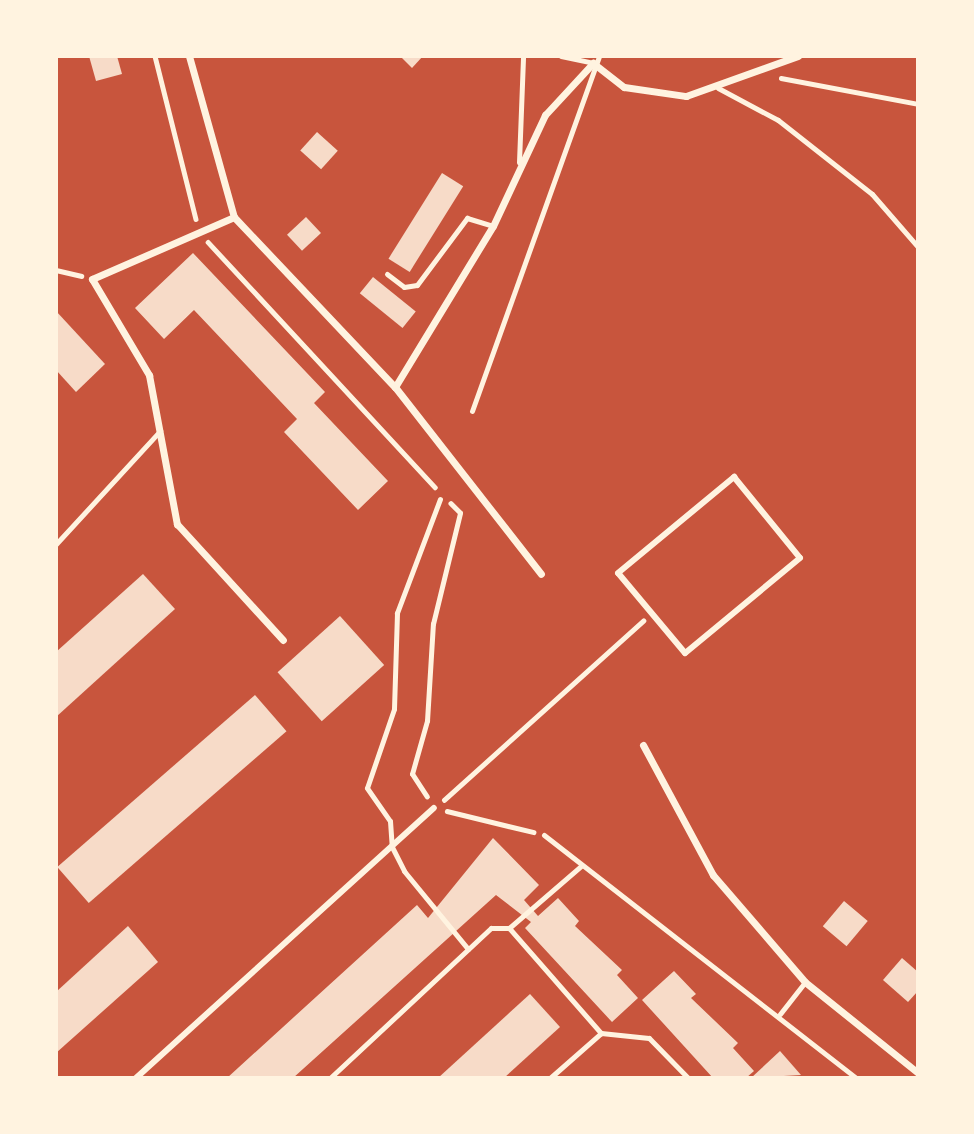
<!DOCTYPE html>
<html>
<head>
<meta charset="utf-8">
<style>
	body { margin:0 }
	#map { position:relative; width:974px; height:1134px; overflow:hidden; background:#c8553d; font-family:Arial,sans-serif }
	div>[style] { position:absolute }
	.building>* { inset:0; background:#f7dbc8; transform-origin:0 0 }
	.path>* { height:4.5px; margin:-2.25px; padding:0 2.25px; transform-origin:2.25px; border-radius:2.25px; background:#fff3e0 }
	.service>* { height:5px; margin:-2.5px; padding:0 2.5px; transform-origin:2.5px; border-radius:2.5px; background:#fff3e0 }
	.pedestrian>* { height:6px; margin:-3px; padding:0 3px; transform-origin:3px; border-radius:3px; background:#fff3e0 }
	.minor>* { height:7px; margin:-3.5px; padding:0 3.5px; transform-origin:3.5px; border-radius:3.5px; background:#fff3e0 }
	span { translate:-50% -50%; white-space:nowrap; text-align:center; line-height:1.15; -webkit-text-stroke:7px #fff3e0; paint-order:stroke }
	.frame { position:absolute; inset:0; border:58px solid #fff3e0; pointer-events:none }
</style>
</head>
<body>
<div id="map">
	<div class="building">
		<div style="clip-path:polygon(89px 56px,117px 56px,122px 74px,96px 81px)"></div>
		<div style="clip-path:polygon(400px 56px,423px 56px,412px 68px)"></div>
		<div style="left:317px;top:132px;width:28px;height:25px;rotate:42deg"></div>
		<div style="left:442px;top:173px;width:25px;height:101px;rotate:32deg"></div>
		<div style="left:306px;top:217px;width:22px;height:26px;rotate:47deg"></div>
		<div style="clip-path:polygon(193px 253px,325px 392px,314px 403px,388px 481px,358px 510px,284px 432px,297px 419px,194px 310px,164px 339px,135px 308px)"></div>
		<div style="left:373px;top:277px;width:55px;height:21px;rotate:39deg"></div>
		<div style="clip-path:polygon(56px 311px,105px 364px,76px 392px,56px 370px)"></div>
		<div style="clip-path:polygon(143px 574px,175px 609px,56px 717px,56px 652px)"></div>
		<div style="left:340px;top:616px;width:66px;height:84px;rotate:48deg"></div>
		<div style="left:255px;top:695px;width:48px;height:262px;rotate:49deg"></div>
		<div style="clip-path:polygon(493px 838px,539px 885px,524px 900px,538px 916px,558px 898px,579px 921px,575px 926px,622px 970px,617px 975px,638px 998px,612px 1022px,525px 928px,531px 922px,496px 895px,293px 1078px,227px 1078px,417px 905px,428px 918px)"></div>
		<div style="left:844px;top:901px;width:31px;height:33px;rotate:40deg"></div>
		<div style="clip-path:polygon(128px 926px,158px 962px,56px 1053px,56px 992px)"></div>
		<div style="clip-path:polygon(902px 958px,918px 972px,918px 991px,908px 1002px,883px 980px)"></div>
		<div style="clip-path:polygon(674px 971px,696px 994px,691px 998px,738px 1043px,733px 1048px,754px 1071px,746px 1078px,713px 1078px,642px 1000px)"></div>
		<div style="clip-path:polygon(530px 994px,560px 1027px,504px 1078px,438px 1078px)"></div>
		<div style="clip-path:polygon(780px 1051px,801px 1075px,751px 1078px)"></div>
	</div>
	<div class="path">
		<div style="left:155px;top:56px;width:168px;rotate:75.9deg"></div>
		<div style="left:781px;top:78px;width:139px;rotate:10.7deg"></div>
		<div style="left:208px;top:242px;width:334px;rotate:47.2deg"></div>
		<div style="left:56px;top:270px;width:26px;rotate:13deg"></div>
		<div style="left:427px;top:797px;width:27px;rotate:-123deg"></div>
		<div style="left:412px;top:774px;width:55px;rotate:-74.2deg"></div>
		<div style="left:427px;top:721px;width:97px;rotate:-86.5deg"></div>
		<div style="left:433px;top:624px;width:114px;rotate:-76.3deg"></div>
		<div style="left:460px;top:513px;width:13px;rotate:-135deg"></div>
		<div style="left:444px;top:800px;width:268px;rotate:-42deg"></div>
		<div style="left:447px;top:811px;width:89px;rotate:13.7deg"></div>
	</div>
	<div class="service">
		<div style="left:561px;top:56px;width:33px;rotate:12deg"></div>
		<div style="left:718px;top:88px;width:68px;rotate:28.1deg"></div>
		<div style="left:778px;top:120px;width:120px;rotate:38.2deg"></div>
		<div style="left:872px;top:194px;width:70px;rotate:49deg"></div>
		<div style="left:519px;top:162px;width:106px;rotate:-87.8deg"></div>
		<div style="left:387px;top:274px;width:21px;rotate:37deg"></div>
		<div style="left:404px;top:287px;width:13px;rotate:-9deg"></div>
		<div style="left:417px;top:285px;width:84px;rotate:-53.3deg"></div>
		<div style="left:467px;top:218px;width:27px;rotate:17deg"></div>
		<div style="left:472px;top:411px;width:377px;rotate:-70.3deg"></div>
		<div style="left:440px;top:499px;width:122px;rotate:110.7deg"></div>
		<div style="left:397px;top:613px;width:96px;rotate:91.8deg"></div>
		<div style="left:394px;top:709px;width:83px;rotate:108.9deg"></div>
		<div style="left:367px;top:788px;width:40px;rotate:55.1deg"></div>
		<div style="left:390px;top:821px;width:26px;rotate:86deg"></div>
		<div style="left:392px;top:847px;width:27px;rotate:63deg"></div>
		<div style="left:404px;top:871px;width:101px;rotate:50.6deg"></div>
		<div style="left:56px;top:544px;width:154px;rotate:-47.4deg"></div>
		<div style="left:544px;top:835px;width:395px;rotate:37.9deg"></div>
		<div style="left:509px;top:928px;width:140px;rotate:48.8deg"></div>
		<div style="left:601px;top:1033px;width:48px;rotate:5.9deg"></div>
		<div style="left:649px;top:1038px;width:56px;rotate:45.7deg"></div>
		<div style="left:780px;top:1014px;width:41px;rotate:-52deg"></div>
		<div style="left:330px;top:1078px;width:220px;rotate:-43deg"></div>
		<div style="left:491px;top:928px;width:18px"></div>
		<div style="left:509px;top:928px;width:96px;rotate:-40.8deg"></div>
		<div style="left:550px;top:1078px;width:68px;rotate:-41.4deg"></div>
	</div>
	<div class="pedestrian">
		<div style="left:734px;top:477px;width:104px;rotate:50.8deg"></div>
		<div style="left:800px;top:558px;width:149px;rotate:140.4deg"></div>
		<div style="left:685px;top:653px;width:104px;rotate:-129.9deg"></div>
		<div style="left:618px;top:573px;width:151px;rotate:-39.6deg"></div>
		<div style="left:136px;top:1078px;width:402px;rotate:-42.2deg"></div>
	</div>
	<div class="minor">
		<div style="left:189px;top:56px;width:167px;rotate:74.4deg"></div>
		<div style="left:234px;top:217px;width:234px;rotate:46.6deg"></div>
		<div style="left:395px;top:387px;width:237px;rotate:52deg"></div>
		<div style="left:234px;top:217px;width:155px;rotate:156.4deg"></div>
		<div style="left:92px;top:279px;width:112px;rotate:59.3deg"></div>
		<div style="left:149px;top:375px;width:152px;rotate:79.4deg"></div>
		<div style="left:177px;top:524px;width:157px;rotate:47.6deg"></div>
		<div style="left:395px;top:387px;width:188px;rotate:-58.7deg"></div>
		<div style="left:493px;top:226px;width:123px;rotate:-64.9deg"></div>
		<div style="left:545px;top:115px;width:71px;rotate:-47.3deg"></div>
		<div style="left:593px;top:63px;width:39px;rotate:38deg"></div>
		<div style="left:624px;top:87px;width:63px;rotate:8.3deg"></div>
		<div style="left:686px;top:96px;width:119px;rotate:-19.7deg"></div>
		<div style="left:643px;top:745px;width:148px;rotate:61.7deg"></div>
		<div style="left:713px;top:875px;width:141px;rotate:49.3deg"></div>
		<div style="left:805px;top:982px;width:145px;rotate:38.8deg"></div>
	</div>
	<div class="frame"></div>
</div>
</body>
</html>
